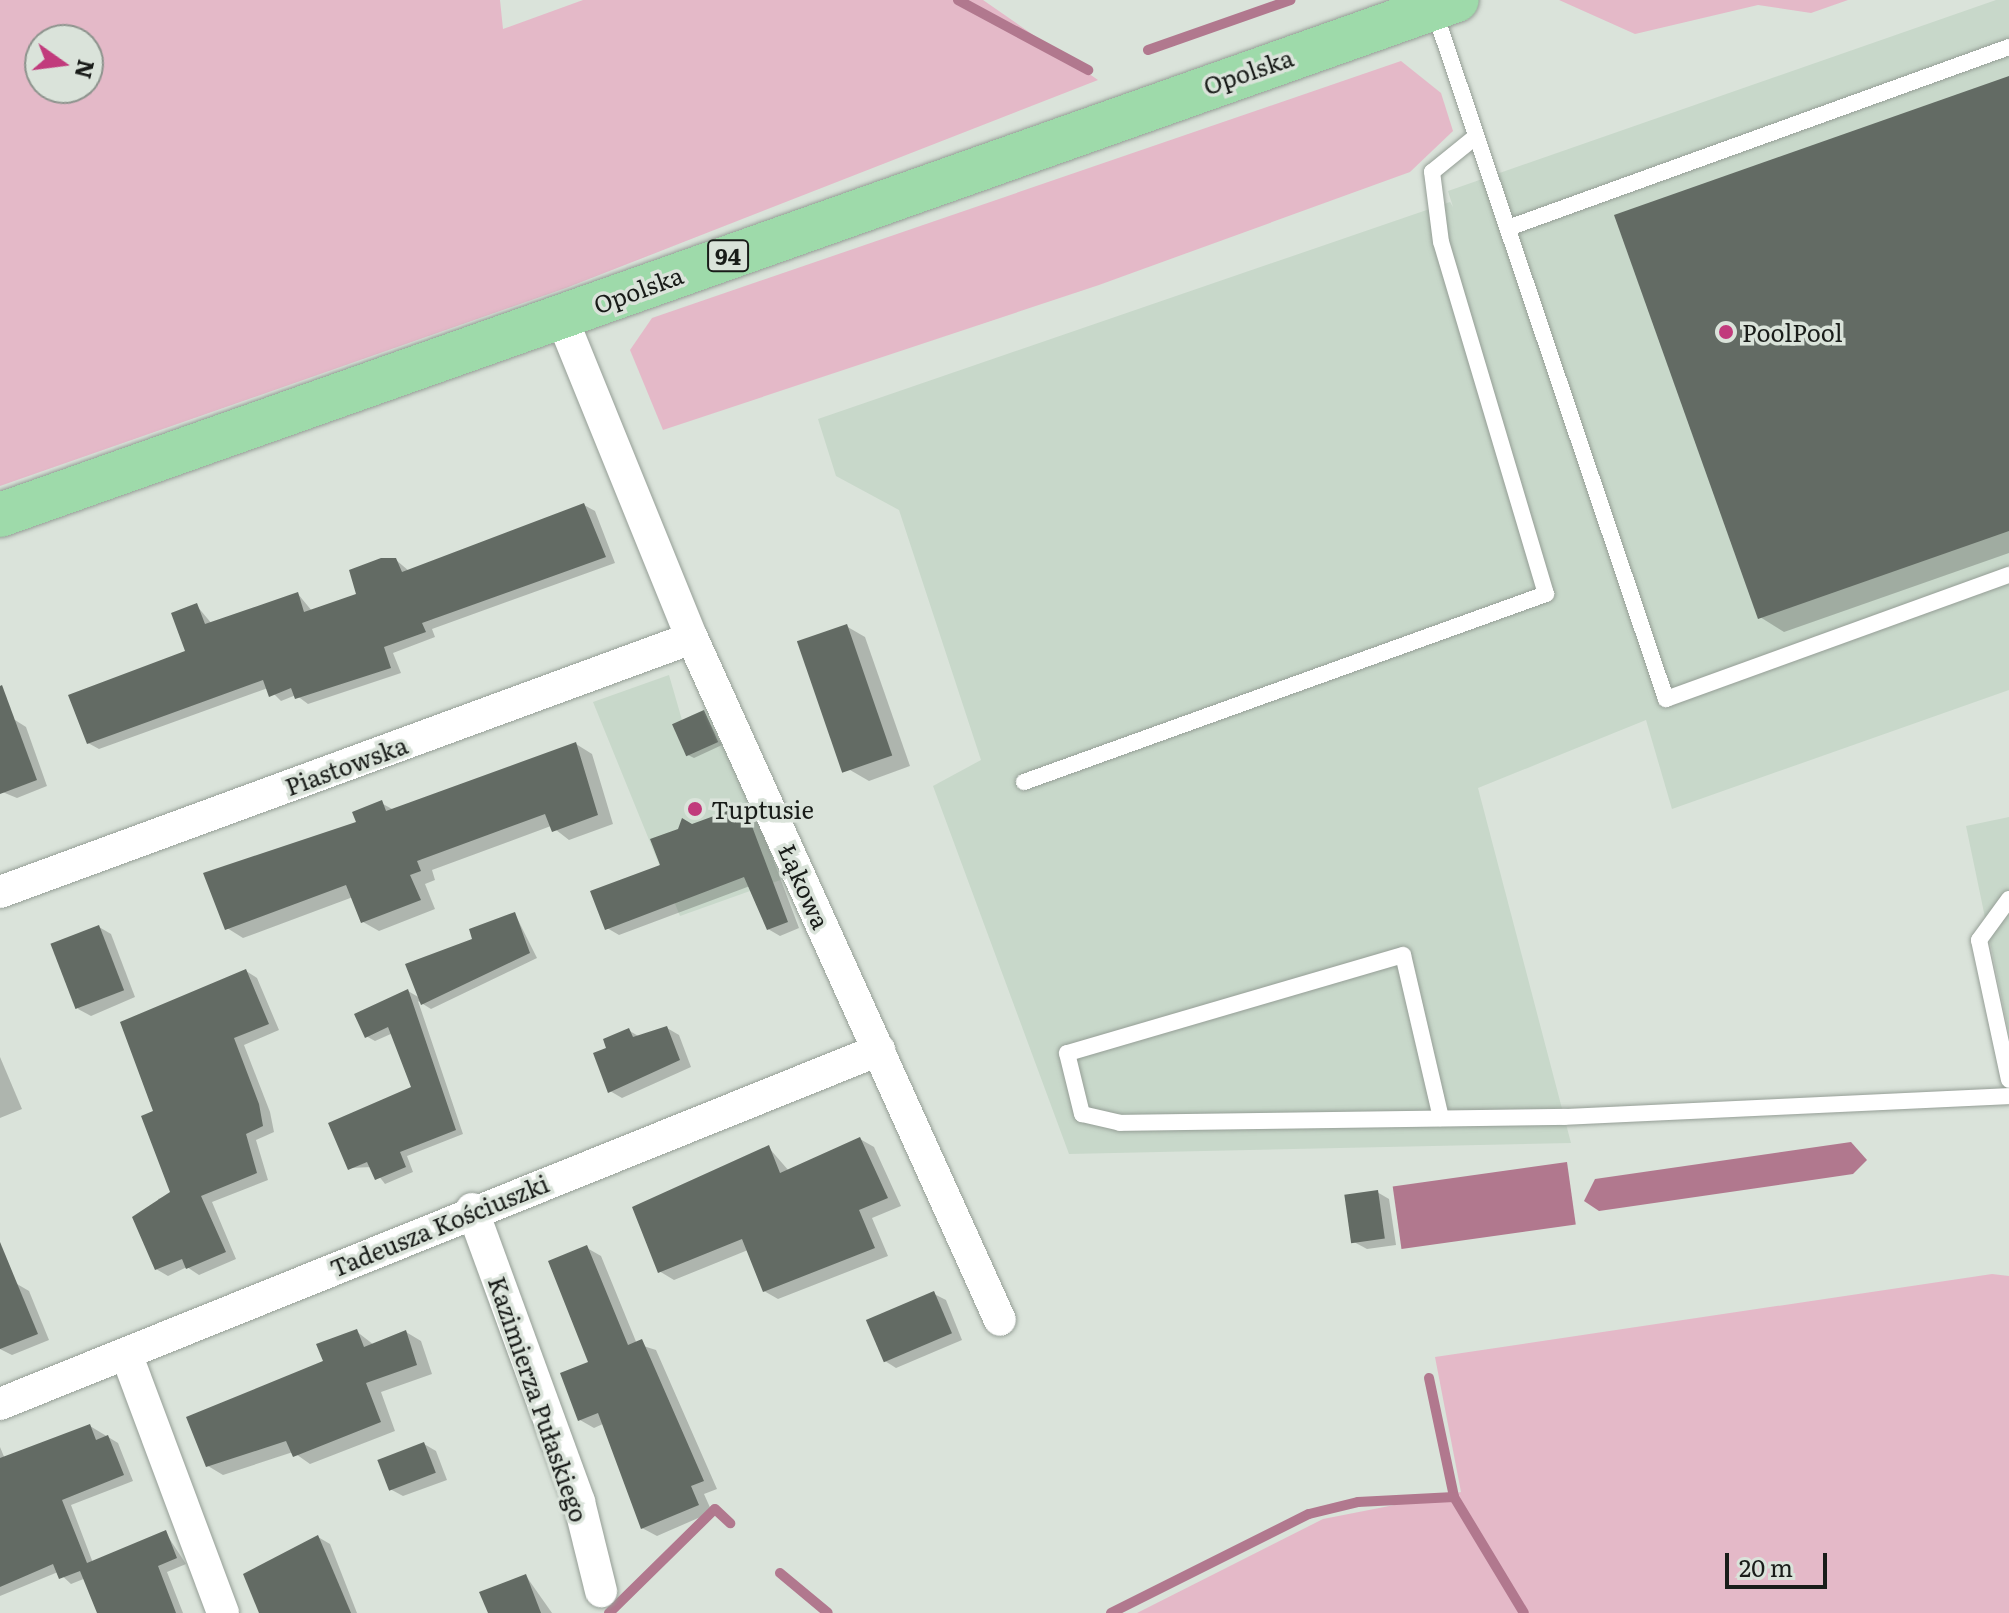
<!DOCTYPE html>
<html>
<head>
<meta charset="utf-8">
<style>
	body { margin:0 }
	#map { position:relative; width:2009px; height:1613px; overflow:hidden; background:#dae3da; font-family:Literata,serif }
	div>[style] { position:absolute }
	.built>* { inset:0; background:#c8d8ca }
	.green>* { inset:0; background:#e4b9c8 }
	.water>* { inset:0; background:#b1788e; transform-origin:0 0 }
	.shadow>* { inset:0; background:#0003 }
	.stream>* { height:10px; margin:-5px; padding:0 5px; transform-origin:5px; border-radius:5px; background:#b1788e }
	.building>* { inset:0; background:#636b64; transform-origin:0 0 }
	.roads { filter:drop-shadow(0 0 2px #959e96) drop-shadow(0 0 2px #959e96) }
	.lane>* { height:16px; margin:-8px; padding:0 8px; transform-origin:8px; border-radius:8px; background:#fff }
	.street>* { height:32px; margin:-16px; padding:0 16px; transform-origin:16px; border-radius:16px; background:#fff }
	.primary>* { height:44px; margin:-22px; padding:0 22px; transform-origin:22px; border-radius:22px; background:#9edaaa }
	.dots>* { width:22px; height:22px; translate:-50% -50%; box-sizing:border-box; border:4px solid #dae3da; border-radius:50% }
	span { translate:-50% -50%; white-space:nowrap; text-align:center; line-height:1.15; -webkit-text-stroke:7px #dae3da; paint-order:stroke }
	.shield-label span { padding:2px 6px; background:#dae3da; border:2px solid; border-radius:6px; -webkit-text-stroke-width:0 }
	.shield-label { font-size:22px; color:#191c19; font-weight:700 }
	.street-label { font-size:24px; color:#191c19 }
	.poi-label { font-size:24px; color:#191c19 }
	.left { translate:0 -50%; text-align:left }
	.north { position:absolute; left:24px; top:24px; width:80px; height:80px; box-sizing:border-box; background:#dae3da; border:2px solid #8d938d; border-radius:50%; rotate:104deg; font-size:22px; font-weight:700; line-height:32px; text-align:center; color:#191c19 }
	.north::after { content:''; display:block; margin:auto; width:28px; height:36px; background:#c13b7c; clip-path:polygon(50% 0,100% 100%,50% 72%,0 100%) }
	.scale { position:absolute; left:1725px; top:1553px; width:102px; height:36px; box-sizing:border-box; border:4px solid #191c19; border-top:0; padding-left:10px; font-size:24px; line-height:28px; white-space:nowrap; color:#191c19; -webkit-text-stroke:6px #dae3da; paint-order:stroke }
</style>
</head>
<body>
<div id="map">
	<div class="built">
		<div style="clip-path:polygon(1996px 0,2009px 0,2009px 690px,1672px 809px,1646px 720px,1478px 788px,1571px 1143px,1069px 1154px,933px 786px,981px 760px,899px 510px,836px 476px,818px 419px,1450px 202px,1453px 207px,1448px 191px)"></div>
		<div style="clip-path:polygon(669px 675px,682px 720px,708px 708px,786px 878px,680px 916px,593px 702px)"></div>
		<div style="clip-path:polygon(2009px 817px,2009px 1033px,1966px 826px)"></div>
	</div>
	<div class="green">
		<div style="clip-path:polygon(evenodd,0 0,500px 0,503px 29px,583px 0,983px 0,1098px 80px,566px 288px,0 486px,0 0,40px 40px,88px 40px,88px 88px,40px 88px,40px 40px)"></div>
		<div style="clip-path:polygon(1559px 0,1848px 0,1811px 13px,1758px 5px,1635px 34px)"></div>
		<div style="clip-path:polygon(1401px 61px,1441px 93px,1453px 131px,1410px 172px,1099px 285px,663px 430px,630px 350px,652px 318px)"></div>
		<div style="clip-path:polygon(1992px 1274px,2009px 1276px,2009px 1613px,1137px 1613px,1323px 1519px,1461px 1492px,1435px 1357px)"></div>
	</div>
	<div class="water">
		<div style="clip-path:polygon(1851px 1142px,1867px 1160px,1853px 1174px,1599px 1211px,1584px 1201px,1595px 1179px)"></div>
		<div style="left:1567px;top:1162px;width:63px;height:176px;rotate:82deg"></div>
	</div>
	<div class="shadow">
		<div style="clip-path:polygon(2009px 77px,2009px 553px,1784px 632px,1760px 617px)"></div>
		<div style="clip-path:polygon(584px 505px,595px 511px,615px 563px,432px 629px,435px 637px,393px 653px,401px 673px,308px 704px,296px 695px,281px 701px,268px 688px,99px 749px,88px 743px,188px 652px,197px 606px,212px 624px,298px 594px,312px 611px,359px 596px,396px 560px,409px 571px)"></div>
		<div style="clip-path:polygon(846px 626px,865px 637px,910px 766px,869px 781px,850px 770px)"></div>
		<div style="clip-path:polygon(704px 712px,722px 745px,694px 758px,688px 755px)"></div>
		<div style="clip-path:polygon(15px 720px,26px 727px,47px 786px,17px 798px,0 791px,0 726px)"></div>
		<div style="clip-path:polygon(576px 744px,592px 754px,613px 824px,569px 840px,551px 826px,432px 870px,435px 880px,425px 884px,435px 909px,379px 931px,363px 922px,353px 897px,243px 938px,227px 928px,381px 803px,394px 810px)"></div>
		<div style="clip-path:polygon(743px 808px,756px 814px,799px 928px,780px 936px,768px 929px,750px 886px,619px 935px,607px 928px,692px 826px)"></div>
		<div style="clip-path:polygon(515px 914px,537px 958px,431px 1009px,418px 1001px,463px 1134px,407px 1156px,413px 1172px,385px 1184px,372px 1167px,350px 1168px,414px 1088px,393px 1033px,375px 1041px,366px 1036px,408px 991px,420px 998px,475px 940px)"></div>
		<div style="clip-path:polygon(99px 927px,111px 934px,135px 997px,91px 1016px,78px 1009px)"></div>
		<div style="clip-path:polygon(246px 971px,257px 978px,279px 1030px,244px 1045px,270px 1112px,274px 1132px,256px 1140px,268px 1180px,212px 1202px,236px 1259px,199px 1275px,187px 1267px,168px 1276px,156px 1269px,158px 1199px,173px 1193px,156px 1112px)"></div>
		<div style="clip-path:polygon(667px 1028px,679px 1035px,691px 1067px,622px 1098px,610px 1091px,609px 1049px,628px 1030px,640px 1037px)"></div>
		<div style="clip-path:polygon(0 1057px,22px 1109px,0 1118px)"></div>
		<div style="clip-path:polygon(860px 1139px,874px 1147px,901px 1206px,872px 1218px,888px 1256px,778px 1299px,764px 1291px,748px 1250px,674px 1280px,659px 1271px,769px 1148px,789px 1171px)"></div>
		<div style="clip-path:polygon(1377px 1192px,1389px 1199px,1396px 1245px,1367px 1249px,1354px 1242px)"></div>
		<div style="clip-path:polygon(587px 1248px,601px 1256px,637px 1344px,656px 1350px,717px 1489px,704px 1494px,712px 1512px,657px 1536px,642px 1528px,605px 1423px,594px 1428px,580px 1420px,590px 1363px)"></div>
		<div style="clip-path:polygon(17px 1284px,29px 1291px,49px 1340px,12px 1355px,0 1349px,0 1291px)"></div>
		<div style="clip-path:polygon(934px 1294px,946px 1300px,962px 1340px,896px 1368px,885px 1361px)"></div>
		<div style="clip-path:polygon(356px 1331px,374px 1345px,406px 1332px,421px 1341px,432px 1374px,381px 1392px,395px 1431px,310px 1464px,293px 1452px,223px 1475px,208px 1466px)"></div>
		<div style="clip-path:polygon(90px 1426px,118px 1443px,133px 1481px,71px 1505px,93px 1563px,165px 1532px,186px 1564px,167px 1572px,183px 1613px,101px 1613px,86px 1578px,71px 1584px,58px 1572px,0 1596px,0 1447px,5px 1459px)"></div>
		<div style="clip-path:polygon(424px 1444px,436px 1451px,447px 1480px,403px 1496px,390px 1489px)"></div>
		<div style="clip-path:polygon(318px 1537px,330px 1544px,357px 1613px,261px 1613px)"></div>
		<div style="clip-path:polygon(526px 1576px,552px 1613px,490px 1613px)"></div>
	</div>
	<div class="stream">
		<div style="left:958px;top:0;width:148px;rotate:28.3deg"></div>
		<div style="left:1148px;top:50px;width:151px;rotate:-19.3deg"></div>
		<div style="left:1429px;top:1378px;width:122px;rotate:78.1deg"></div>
		<div style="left:1454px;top:1497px;width:135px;rotate:58.9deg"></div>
		<div style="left:780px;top:1573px;width:62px;rotate:39.8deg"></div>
		<div style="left:609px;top:1613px;width:148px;rotate:-44.5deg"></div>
		<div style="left:715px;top:1509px;width:21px;rotate:43deg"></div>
		<div style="left:1111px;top:1613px;width:221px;rotate:-26.6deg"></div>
		<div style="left:1309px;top:1514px;width:50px;rotate:-13.8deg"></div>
		<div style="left:1358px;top:1502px;width:96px;rotate:-3deg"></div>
	</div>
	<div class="building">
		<div style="clip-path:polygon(2009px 76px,2009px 531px,1758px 619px,1614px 215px)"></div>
		<div style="clip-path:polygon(584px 503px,606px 557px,422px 623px,426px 632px,384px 647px,391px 668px,295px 699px,291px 688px,269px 697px,263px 680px,87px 744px,68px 695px,185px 651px,171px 613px,197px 603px,205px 624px,298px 592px,304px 612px,356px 594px,349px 570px,381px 558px,396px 558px,402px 572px)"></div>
		<div style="left:847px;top:624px;width:139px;height:53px;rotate:71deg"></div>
		<div style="clip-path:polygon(2px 685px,37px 780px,0 794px,0 686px)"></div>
		<div style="left:704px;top:710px;width:35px;height:35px;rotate:66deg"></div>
		<div style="clip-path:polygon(576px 742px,598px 815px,552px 832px,545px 814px,417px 861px,421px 871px,410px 875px,421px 900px,361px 923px,346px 885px,225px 930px,203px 873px,356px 822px,352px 812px,382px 800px,386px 811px)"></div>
		<div style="clip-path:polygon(744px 805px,788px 922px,767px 930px,744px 877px,605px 930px,590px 891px,660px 865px,650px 839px,678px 829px,682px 818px,692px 824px)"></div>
		<div style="clip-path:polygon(515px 912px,530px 953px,421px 1005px,405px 964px,472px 939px,469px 929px)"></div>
		<div style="left:99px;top:925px;width:70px;height:52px;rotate:69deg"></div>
		<div style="clip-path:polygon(246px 969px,269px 1024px,234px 1038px,259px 1104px,263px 1126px,246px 1134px,257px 1173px,201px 1196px,226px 1252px,186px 1269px,182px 1259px,155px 1270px,132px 1217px,170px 1192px,141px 1116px,153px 1111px,120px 1022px)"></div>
		<div style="clip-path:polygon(408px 989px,456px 1130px,400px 1152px,406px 1167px,375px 1180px,367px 1162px,348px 1170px,328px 1123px,411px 1087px,388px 1027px,365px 1038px,354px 1014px)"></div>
		<div style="clip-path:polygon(667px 1026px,680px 1060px,608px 1093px,593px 1053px,606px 1048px,603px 1039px,629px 1028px,633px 1037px)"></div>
		<div style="clip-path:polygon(860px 1137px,888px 1198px,859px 1210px,875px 1248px,763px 1292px,742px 1239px,658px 1273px,632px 1207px,769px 1145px,780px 1173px)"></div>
		<div style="left:1378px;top:1190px;width:49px;height:34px;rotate:82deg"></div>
		<div style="clip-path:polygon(0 1242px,38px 1334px,0 1349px)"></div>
		<div style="clip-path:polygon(587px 1245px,628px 1345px,642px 1339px,704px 1481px,691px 1486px,699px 1505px,641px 1529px,598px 1413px,578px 1421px,560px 1373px,588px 1362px,548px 1261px)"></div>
		<div style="left:934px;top:1291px;width:46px;height:74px;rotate:67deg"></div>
		<div style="clip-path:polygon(357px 1329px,364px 1347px,406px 1330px,417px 1365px,366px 1383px,381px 1422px,293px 1457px,286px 1441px,206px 1467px,186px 1417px,323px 1361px,316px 1344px)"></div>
		<div style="clip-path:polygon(90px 1424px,96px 1440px,108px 1435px,124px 1475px,62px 1500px,87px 1563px,166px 1530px,177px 1558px,158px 1566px,176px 1613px,97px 1613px,80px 1571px,59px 1579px,53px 1564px,0 1587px,0 1458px)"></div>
		<div style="left:424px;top:1442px;width:33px;height:50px;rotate:69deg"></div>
		<div style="clip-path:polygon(318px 1535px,351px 1613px,259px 1613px,243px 1574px)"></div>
		<div style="clip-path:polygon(526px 1574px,541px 1613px,488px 1613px,479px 1592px)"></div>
	</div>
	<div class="roads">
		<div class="lane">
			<div style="left:1434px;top:10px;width:727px;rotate:71.39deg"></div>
			<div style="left:1666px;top:699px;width:365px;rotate:-19.9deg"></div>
			<div style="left:1508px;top:228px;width:533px;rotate:-19.86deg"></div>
			<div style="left:1024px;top:782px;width:555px;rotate:-19.81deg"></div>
			<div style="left:1546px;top:594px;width:367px;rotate:-106.6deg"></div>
			<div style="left:1441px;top:242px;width:71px;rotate:-97.3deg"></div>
			<div style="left:1432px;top:172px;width:54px;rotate:-39deg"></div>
			<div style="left:2009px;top:899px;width:51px;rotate:126.2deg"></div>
			<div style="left:1979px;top:940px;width:143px;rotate:77.9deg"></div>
			<div style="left:1441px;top:1118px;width:167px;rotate:-103.1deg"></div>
			<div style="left:1403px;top:955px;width:350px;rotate:163.7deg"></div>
			<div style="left:1067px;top:1053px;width:63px;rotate:76.2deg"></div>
			<div style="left:1082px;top:1114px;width:39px;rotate:13deg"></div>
			<div style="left:1120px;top:1123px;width:444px;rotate:-0.8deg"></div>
			<div style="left:1564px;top:1117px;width:445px;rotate:-2.7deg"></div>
		</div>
		<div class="street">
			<div style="left:561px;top:316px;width:348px;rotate:67.9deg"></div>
			<div style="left:692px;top:638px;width:748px;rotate:65.7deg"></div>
			<div style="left:0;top:892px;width:737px;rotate:-20.16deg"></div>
			<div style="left:472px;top:1209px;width:312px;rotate:69.9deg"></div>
			<div style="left:579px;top:1502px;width:92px;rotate:76.1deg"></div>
			<div style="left:127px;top:1356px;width:274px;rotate:69.5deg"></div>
			<div style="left:0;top:1404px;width:948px;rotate:-21.94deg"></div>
		</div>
		<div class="primary">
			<div style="left:0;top:515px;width:1545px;rotate:-19.47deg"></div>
		</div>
	</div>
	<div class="dots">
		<div style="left:1726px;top:332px;background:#c13b7c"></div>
		<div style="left:695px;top:809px;background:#c13b7c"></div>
	</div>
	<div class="shield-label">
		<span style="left:728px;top:256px">94</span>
	</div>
	<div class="street-label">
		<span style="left:1248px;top:71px;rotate:-19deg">Opolska</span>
		<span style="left:638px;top:289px;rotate:-20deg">Opolska</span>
		<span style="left:346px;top:765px;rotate:-20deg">Piastowska</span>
		<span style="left:805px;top:886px;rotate:66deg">Łąkowa</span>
		<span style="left:439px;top:1225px;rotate:-22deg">Tadeusza Kościuszki</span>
		<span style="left:539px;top:1399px;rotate:71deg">Kazimierza Pułaskiego</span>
	</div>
	<div class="poi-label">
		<span class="left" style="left:1742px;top:332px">PoolPool</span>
		<span class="left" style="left:711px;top:809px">Tuptusie</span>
	</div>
	<div class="north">N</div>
	<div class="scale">20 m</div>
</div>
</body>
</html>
